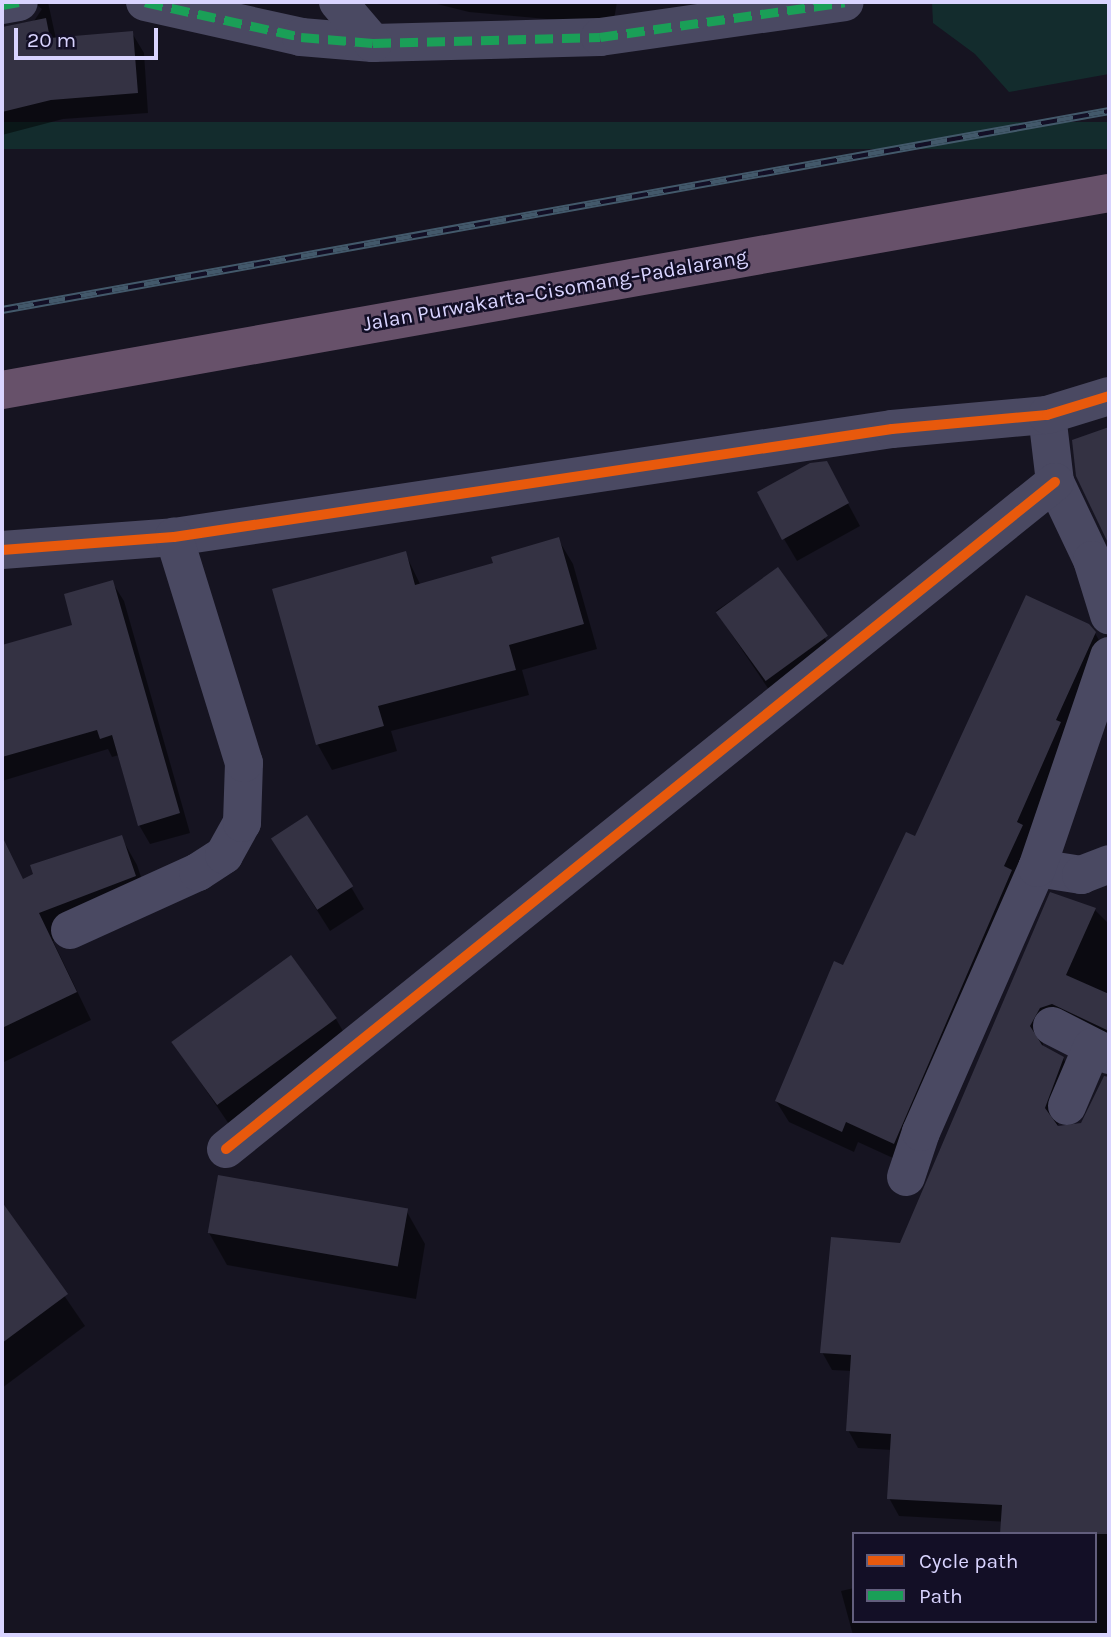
<!DOCTYPE html>
<html>
<head>
<meta charset="utf-8">
<style>
	body { margin:0 }
	#map { position:relative; width:1111px; height:1637px; overflow:hidden; background:#161421; font-family:Karla,sans-serif }
	div>[style] { position:absolute }
	.green>* { inset:0; background:#132c2d; transform-origin:0 0 }
	.shadow>* { inset:0; background:#0007; transform-origin:0 0 }
	.building>* { inset:0; background:#343243; transform-origin:0 0 }
	.street>* { height:38px; margin:-19px; padding:0 19px; transform-origin:19px; border-radius:19px; background:#4a4962 }
	.highway>* { height:38px; margin:-19px; padding:0 19px; transform-origin:19px; border-radius:19px; background:#67516a }
	.rail>* { height:8px; margin-top:-4px; transform-origin:0; background:repeating-linear-gradient(90deg,#130f26 0 16px,#43596b 0 32px); box-sizing:border-box; border-block:2px solid #43596b }
	.quiet>* { height:9px; margin-top:-4.5px; transform-origin:0; background:repeating-linear-gradient(90deg,#1a9f57 0 18px,transparent 0 27px) }
	.cycleway>* { height:10px; margin:-5px; padding:0 5px; transform-origin:5px; border-radius:5px; background:#e8590c }
	span { translate:-50% -50%; white-space:nowrap; text-align:center; line-height:1.15; -webkit-text-stroke:5px #130f26; paint-order:stroke }
	.street-label { font-size:21px; color:#d9d4ff }
	.frame { position:absolute; inset:0; border:4px solid #d9d4ff; pointer-events:none }
	.legend { position:absolute; left:852px; top:1532px; width:245px; height:91px; box-sizing:border-box; background:#130f26; border:2px solid #625e7d; margin:0; padding:9px 12px; list-style:none; font-size:21px; color:#d9d4ff }
	.legend li { display:flex; align-items:center; gap:14px; height:35px }
	.legend b { width:35px; border:2px solid #625e7d }
	.scale { position:absolute; left:14px; top:28px; width:144px; height:32px; box-sizing:border-box; border:4px solid #d9d4ff; border-top:0; padding-left:9px; font-size:21px; line-height:24px; white-space:nowrap; color:#d9d4ff; -webkit-text-stroke:5px #130f26; paint-order:stroke }
</style>
</head>
<body>
<div id="map">
	<div class="green">
		<div style="clip-path:polygon(932px 2px,1109px 2px,1109px 74px,1009px 92px,975px 54px,933px 23px)"></div>
		<div style="left:1109px;top:122px;width:27px;height:1125px;rotate:90deg"></div>
	</div>
	<div class="shadow">
		<div style="clip-path:polygon(33px 2px,48px 2px,56px 39px,132px 33px,144px 53px,148px 113px,63px 119px,2px 135px,2px 27px,34px 21px,42px 9px)"></div>
		<div style="clip-path:polygon(429px 2px,617px 2px,613px 25px,469px 12px)"></div>
		<div style="clip-path:polygon(838px 485px,860px 526px,797px 561px,784px 539px)"></div>
		<div style="clip-path:polygon(558px 539px,573px 564px,597px 649px,522px 670px,529px 695px,391px 731px,397px 751px,332px 770px,318px 745px,274px 590px,405px 553px,421px 586px,495px 565px)"></div>
		<div style="left:778px;top:569px;width:103px;height:75px;rotate:56deg"></div>
		<div style="clip-path:polygon(112px 582px,124px 601px,190px 833px,150px 844px,139px 825px,119px 755px,112px 757px,108px 749px,2px 781px,2px 648px,74px 626px)"></div>
		<div style="clip-path:polygon(1095px 633px,1107px 655px,906px 1164px,858px 1142px,854px 1152px,789px 1122px,776px 1101px,915px 838px)"></div>
		<div style="clip-path:polygon(121px 837px,137px 865px,150px 904px,53px 941px,91px 1020px,2px 1063px,2px 891px)"></div>
		<div style="clip-path:polygon(286px 861px,351px 887px,364px 909px,330px 931px)"></div>
		<div style="clip-path:polygon(1095px 910px,1109px 924px,1109px 1042px,1042px 1033px,1043px 1046px,1063px 1058px,1073px 1076px,1057px 1128px,1082px 1125px,1105px 1077px,1109px 1077px,1109px 1635px,853px 1635px,841px 1591px,854px 1588px,854px 1621px,1095px 1621px,1095px 1534px,1085px 1526px,899px 1516px,889px 1498px,892px 1450px,858px 1448px,848px 1430px,852px 1371px,832px 1370px,822px 1352px,901px 1244px)"></div>
		<div style="clip-path:polygon(336px 1019px,354px 1050px,237px 1136px,174px 1043px)"></div>
		<div style="clip-path:polygon(2px 1205px,85px 1326px,2px 1388px)"></div>
		<div style="clip-path:polygon(407px 1212px,425px 1244px,416px 1299px,227px 1265px,209px 1233px)"></div>
	</div>
	<div class="building">
		<div style="clip-path:polygon(46px 18px,50px 38px,133px 31px,138px 93px,51px 100px,2px 112px,2px 27px)"></div>
		<div style="clip-path:polygon(1109px 427px,1109px 545px,1076px 476px,1072px 440px)"></div>
		<div style="clip-path:polygon(827px 461px,849px 503px,782px 540px,757px 492px,810px 463px)"></div>
		<div style="clip-path:polygon(559px 537px,584px 624px,509px 645px,516px 670px,378px 706px,384px 726px,316px 745px,272px 589px,406px 551px,415px 585px,493px 563px,491px 557px)"></div>
		<div style="left:778px;top:567px;width:85px;height:77px;rotate:54deg"></div>
		<div style="clip-path:polygon(113px 580px,180px 813px,138px 826px,112px 735px,100px 739px,97px 730px,2px 757px,2px 645px,72px 625px,64px 594px)"></div>
		<div style="clip-path:polygon(1026px 595px,1089px 624px,1096px 632px,1056px 720px,1061px 722px,1017px 822px,1023px 825px,1004px 866px,1012px 870px,894px 1144px,846px 1122px,842px 1132px,775px 1101px,834px 961px,843px 965px,906px 832px,915px 836px)"></div>
		<div style="left:307px;top:815px;width:85px;height:43px;rotate:57deg"></div>
		<div style="clip-path:polygon(122px 835px,136px 876px,39px 913px,77px 992px,2px 1028px,2px 836px,23px 879px,33px 874px,30px 865px)"></div>
		<div style="clip-path:polygon(1050px 892px,1096px 908px,1066px 975px,1109px 994px,1109px 1031px,1052px 1004px,1040px 1008px,1030px 1026px,1042px 1045px,1064px 1057px,1045px 1108px,1058px 1126px,1081px 1123px,1104px 1076px,1109px 1077px,1109px 1534px,1000px 1534px,1002px 1505px,887px 1499px,891px 1434px,846px 1431px,851px 1355px,820px 1353px,831px 1237px,900px 1243px)"></div>
		<div style="left:291px;top:955px;width:78px;height:148px;rotate:54deg"></div>
		<div style="left:218px;top:1175px;width:193px;height:59px;rotate:10deg"></div>
		<div style="clip-path:polygon(2px 1202px,68px 1294px,2px 1343px)"></div>
	</div>
	<div class="street">
		<div style="left:145px;top:2px;width:160px;rotate:12.6deg"></div>
		<div style="left:301px;top:37px;width:72px;rotate:4.8deg"></div>
		<div style="left:373px;top:43px;width:227px;rotate:-1.5deg"></div>
		<div style="left:600px;top:37px;width:247px;rotate:-8.1deg"></div>
		<div style="left:338px;top:2px;width:54px;rotate:49.5deg"></div>
		<div style="left:2px;top:5px;width:17px;rotate:-10deg"></div>
		<div style="left:1047px;top:415px;width:67px;rotate:83.2deg"></div>
		<div style="left:1055px;top:482px;width:86px;rotate:64.6deg"></div>
		<div style="left:1092px;top:560px;width:58px;rotate:72.8deg"></div>
		<div style="left:2px;top:550px;width:172px;rotate:-4.3deg"></div>
		<div style="left:174px;top:537px;width:726px;rotate:-8.55deg"></div>
		<div style="left:892px;top:429px;width:156px;rotate:-5.2deg"></div>
		<div style="left:1047px;top:415px;width:65px;rotate:-17deg"></div>
		<div style="left:1037px;top:868px;width:45px;rotate:9deg"></div>
		<div style="left:1081px;top:875px;width:30px;rotate:-21deg"></div>
		<div style="left:70px;top:930px;width:141px;rotate:-24.4deg"></div>
		<div style="left:198px;top:872px;width:31px;rotate:-33deg"></div>
		<div style="left:224px;top:855px;width:37px;rotate:-61deg"></div>
		<div style="left:242px;top:823px;width:60px;rotate:-88.1deg"></div>
		<div style="left:244px;top:763px;width:237px;rotate:-107.2deg"></div>
		<div style="left:1052px;top:1026px;width:64px;rotate:27deg"></div>
		<div style="left:1067px;top:1106px;width:64px;rotate:-67deg"></div>
		<div style="left:226px;top:1149px;width:1064px;rotate:-38.82deg"></div>
		<div style="left:906px;top:1177px;width:47px;rotate:-71.6deg"></div>
		<div style="left:921px;top:1132px;width:288px;rotate:-66.3deg"></div>
		<div style="left:1037px;top:868px;width:224px;rotate:-71.2deg"></div>
	</div>
	<div class="highway">
		<div style="left:2px;top:390px;width:1124px;rotate:-10.09deg"></div>
	</div>
	<div class="rail">
		<div style="left:2px;top:310px;width:1125px;rotate:-10.19deg"></div>
	</div>
	<div class="quiet">
		<div style="left:145px;top:2px;width:160px;rotate:12.6deg"></div>
		<div style="left:301px;top:37px;width:72px;rotate:4.8deg"></div>
		<div style="left:373px;top:43px;width:227px;rotate:-1.5deg"></div>
		<div style="left:600px;top:37px;width:247px;rotate:-8.1deg"></div>
		<div style="left:2px;top:5px;width:17px;rotate:-10deg"></div>
	</div>
	<div class="cycleway">
		<div style="left:2px;top:550px;width:172px;rotate:-4.3deg"></div>
		<div style="left:174px;top:537px;width:726px;rotate:-8.55deg"></div>
		<div style="left:892px;top:429px;width:156px;rotate:-5.2deg"></div>
		<div style="left:1047px;top:415px;width:65px;rotate:-17deg"></div>
		<div style="left:226px;top:1149px;width:1064px;rotate:-38.82deg"></div>
	</div>
	<div class="street-label">
		<span style="left:555px;top:290px;rotate:-10deg">Jalan Purwakarta–Cisomang–Padalarang</span>
	</div>
	<div class="frame"></div>
	<ul class="legend">
	<li><b style="height:9px;background:#e8590c"></b>Cycle path</li>
	<li><b style="height:9px;background:#1a9f57"></b>Path</li>
	</ul>
	<div class="scale">20 m</div>
</div>
</body>
</html>
